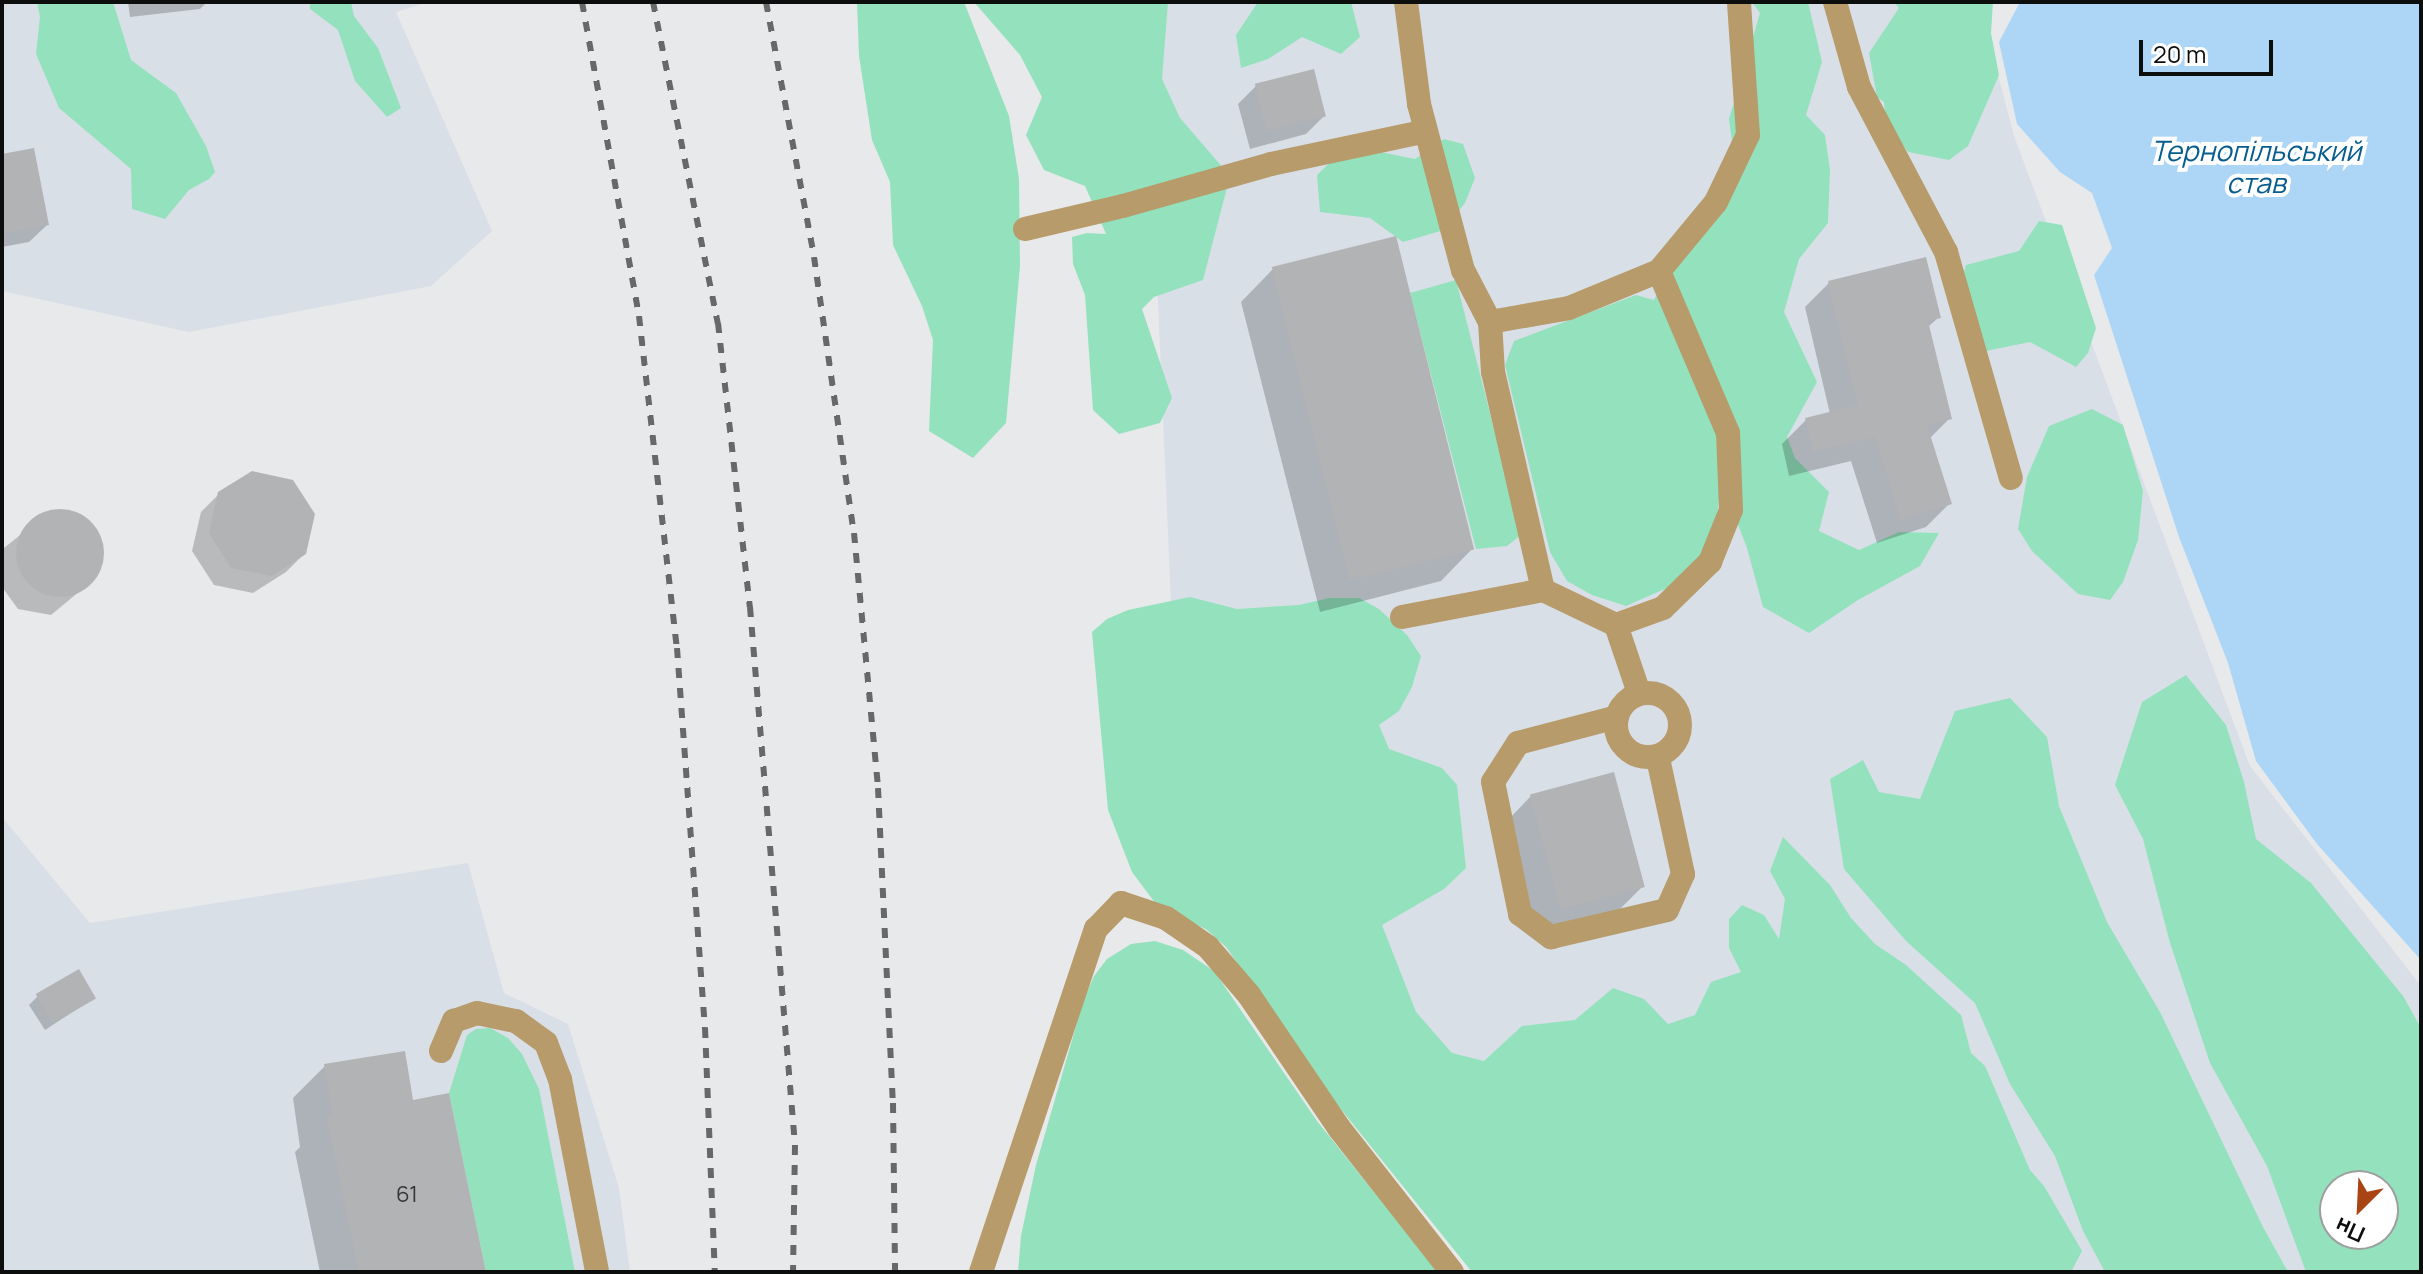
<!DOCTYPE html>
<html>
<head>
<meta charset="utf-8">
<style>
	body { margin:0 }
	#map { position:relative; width:2423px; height:1274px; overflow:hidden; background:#e8e9eb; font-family:Manrope,sans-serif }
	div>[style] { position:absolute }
	.built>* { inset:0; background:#d9dfe7 }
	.green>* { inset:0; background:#93e2bd }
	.water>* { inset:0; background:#add6f6 }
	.shadow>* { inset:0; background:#0003 }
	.building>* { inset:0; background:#b2b3b5; transform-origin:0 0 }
	.round { border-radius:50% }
	.service>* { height:24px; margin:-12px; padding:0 12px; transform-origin:12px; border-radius:12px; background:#b79b6a }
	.service>.ring { margin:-12px; padding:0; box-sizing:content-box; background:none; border:24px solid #b79b6a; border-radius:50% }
	.rail>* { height:6px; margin-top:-3px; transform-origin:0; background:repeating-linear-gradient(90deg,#676868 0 10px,transparent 0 20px) }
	span { translate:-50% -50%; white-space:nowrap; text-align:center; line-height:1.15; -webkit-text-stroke:8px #fff; paint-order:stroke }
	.number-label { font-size:22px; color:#363637 }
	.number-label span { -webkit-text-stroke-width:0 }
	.water-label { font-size:28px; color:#075d8e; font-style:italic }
	.frame { position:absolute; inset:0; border:4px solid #0c0d0d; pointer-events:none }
	.north { position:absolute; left:2319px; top:1170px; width:80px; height:80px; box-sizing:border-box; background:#fff; border:2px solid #9e9e9e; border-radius:50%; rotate:204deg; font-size:22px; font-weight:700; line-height:32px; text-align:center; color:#0c0d0d }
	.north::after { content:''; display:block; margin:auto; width:28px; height:36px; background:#a94415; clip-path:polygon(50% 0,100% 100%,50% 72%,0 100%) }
	.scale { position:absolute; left:2139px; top:40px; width:134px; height:36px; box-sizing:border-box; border:4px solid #0c0d0d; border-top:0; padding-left:10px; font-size:24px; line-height:28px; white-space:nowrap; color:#0c0d0d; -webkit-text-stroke:6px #fff; paint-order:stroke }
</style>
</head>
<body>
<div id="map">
	<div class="built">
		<div style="clip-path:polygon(2px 2px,428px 2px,396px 12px,492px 231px,431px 286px,189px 332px,2px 291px)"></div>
		<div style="clip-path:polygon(evenodd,1145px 2px,1979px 2px,2014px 136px,2250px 766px,2421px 986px,2421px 1272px,1551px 1272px,1178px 764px,1145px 2px,2335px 1186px,2383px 1186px,2383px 1234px,2335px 1234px,2335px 1186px)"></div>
		<div style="clip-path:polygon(2px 817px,90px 923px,468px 863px,504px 993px,568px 1024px,619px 1188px,630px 1272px,2px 1272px)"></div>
	</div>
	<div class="green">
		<div style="clip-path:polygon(37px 2px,113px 2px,131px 60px,176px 93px,206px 146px,215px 172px,209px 179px,189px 190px,165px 219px,132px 209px,131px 169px,59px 108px,36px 54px,40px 17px)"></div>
		<div style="clip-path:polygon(310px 2px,351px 2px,354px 16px,378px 48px,401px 108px,387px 117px,355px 81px,338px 30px,310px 9px)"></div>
		<div style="clip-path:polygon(857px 2px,964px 2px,1009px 116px,1019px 179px,1020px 266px,1006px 423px,973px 458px,929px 431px,933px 340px,922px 306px,893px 245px,890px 182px,872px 140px,859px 56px)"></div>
		<div style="clip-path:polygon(974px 2px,1168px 2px,1162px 79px,1180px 118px,1230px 176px,1203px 280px,1154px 297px,1142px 309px,1172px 398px,1160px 423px,1119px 434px,1093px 410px,1085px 295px,1073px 264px,1072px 237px,1087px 233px,1106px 234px,1085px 186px,1044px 170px,1026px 135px,1042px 97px,1020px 55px)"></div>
		<div style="clip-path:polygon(1258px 2px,1351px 2px,1360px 37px,1341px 54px,1302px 37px,1268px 59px,1241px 68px,1236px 35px)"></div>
		<div style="clip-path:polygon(1752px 2px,1808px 2px,1822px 62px,1806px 115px,1825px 135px,1830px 170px,1828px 223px,1799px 259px,1784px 312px,1817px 382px,1787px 437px,1795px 458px,1829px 492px,1819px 531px,1859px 550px,1899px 532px,1939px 533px,1920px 566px,1858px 600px,1809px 633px,1763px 607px,1747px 548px,1721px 481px,1716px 526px,1705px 558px,1683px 581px,1626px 606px,1592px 595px,1567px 581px,1550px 552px,1505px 365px,1514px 341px,1636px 295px,1654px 300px,1675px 260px,1737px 180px,1729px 119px,1760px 13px)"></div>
		<div style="clip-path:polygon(1894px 2px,1993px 2px,1991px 33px,1999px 75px,1968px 146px,1949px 160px,1908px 152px,1886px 123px,1884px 102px,1877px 97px,1869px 53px,1899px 8px)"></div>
		<div style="clip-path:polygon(1444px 139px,1463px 144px,1475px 178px,1465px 203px,1444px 230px,1403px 242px,1370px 218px,1320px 212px,1317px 175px,1342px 151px,1380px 152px,1415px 159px)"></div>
		<div style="clip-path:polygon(2039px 221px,2062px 225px,2096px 328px,2088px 353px,2076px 367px,2030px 342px,1986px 351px,1954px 309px,1966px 265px,2019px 251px)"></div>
		<div style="clip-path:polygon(1456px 280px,1521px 535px,1507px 546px,1476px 549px,1410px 293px)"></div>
		<div style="clip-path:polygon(2092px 409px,2123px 425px,2143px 491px,2138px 540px,2123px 582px,2110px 600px,2078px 594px,2032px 551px,2018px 529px,2027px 477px,2049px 426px)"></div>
		<div style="clip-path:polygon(1190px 597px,1237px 609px,1299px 605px,1329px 598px,1359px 598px,1379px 609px,1407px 635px,1421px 656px,1412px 687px,1399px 711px,1379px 725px,1389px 749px,1442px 768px,1457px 785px,1466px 868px,1444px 889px,1382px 925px,1416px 1012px,1452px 1053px,1484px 1061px,1522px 1026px,1575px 1020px,1613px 988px,1644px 999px,1668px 1024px,1695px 1015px,1711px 982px,1741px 972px,1729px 948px,1729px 919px,1742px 905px,1764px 915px,1779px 939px,1785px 899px,1770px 871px,1783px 837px,1830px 885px,1851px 918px,1875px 944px,1906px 965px,1961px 1015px,1971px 1053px,1985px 1066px,2030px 1170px,2044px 1186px,2082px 1251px,2071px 1272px,1472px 1272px,1336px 1103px,1226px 947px,1207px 930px,1156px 904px,1132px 872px,1108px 810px,1092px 632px,1107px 619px,1128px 610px)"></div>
		<div style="clip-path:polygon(evenodd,2186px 675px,2226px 725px,2244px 782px,2256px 839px,2311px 883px,2403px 996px,2421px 1028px,2421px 1272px,2306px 1272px,2267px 1166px,2210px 1063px,2170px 943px,2143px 839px,2115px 785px,2142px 702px,2186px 675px,2335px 1186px,2383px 1186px,2383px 1234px,2335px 1234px,2335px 1186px)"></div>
		<div style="clip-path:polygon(2010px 698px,2047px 737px,2059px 806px,2107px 922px,2160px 1012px,2263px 1227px,2288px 1272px,2105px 1272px,2083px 1231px,2055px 1156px,2010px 1084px,1975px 1003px,1906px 941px,1844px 869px,1830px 779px,1863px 760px,1879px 792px,1920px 799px,1955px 711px)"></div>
		<div style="clip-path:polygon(1155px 941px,1183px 950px,1214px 971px,1317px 1121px,1438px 1272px,1018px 1272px,1021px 1236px,1036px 1165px,1083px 1002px,1094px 976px,1107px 959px,1131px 944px)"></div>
		<div style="clip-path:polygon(490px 1028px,508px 1038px,522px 1054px,539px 1089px,575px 1272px,486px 1272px,449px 1093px,467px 1035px,476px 1029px)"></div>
	</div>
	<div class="water">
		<div style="clip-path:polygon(2020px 2px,2421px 2px,2421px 960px,2317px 844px,2256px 761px,2228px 663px,2179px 537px,2094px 275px,2112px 248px,2092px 193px,2060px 172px,2017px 124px,1999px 42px)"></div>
	</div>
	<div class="shadow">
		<div style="clip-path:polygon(128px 2px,207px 2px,200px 9px,130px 17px)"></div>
		<div style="clip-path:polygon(1256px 86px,1324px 116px,1306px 134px,1250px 149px,1238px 104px)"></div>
		<div style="clip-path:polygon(2px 156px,47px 225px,29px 242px,2px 247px)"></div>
		<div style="clip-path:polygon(1273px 269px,1473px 548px,1441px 581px,1320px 612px,1241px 302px)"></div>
		<div style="clip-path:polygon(1829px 283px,1939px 317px,1927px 328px,1950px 418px,1929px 439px,1950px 503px,1926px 527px,1877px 543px,1851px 461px,1789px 476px,1782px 444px,1806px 420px,1830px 414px,1805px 307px)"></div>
		<div style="clip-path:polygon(219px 494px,304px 554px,286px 572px,253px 593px,214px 585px,192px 551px,201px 512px)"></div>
		<div style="clip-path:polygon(51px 510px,83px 516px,103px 544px,97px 577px,51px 615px,18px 609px,2px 587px,4px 548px)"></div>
		<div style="clip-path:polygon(1531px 796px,1643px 886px,1617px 912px,1536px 934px,1506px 822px)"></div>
		<div style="clip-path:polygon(38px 996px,94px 998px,45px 1030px,29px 1005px)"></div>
		<div style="clip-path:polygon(325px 1066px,411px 1102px,484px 1272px,320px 1272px,295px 1152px,300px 1147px,293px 1098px)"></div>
	</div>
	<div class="building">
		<div style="left:1314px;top:69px;width:49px;height:61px;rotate:76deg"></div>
		<div style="clip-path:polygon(34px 148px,49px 225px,2px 234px,2px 154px)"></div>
		<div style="left:1396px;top:236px;width:323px;height:128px;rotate:76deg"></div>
		<div style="clip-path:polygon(1926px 257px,1941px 318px,1928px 321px,1952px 419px,1927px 425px,1952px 504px,1901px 520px,1875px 437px,1813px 452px,1805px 418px,1858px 405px,1828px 281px)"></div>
		<div style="clip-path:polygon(252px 471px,293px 480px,315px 514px,306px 554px,272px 576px,231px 568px,209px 533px,218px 492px)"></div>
		<div class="round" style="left:16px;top:509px;width:88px;height:88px"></div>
		<div style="left:1614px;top:772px;width:119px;height:87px;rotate:75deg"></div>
		<div style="left:79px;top:969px;width:34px;height:50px;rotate:60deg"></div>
		<div style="clip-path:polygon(405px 1051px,413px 1100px,449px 1093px,486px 1272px,359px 1272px,327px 1118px,333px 1116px,324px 1064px)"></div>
	</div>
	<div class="service">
		<div style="left:1406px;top:2px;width:103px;rotate:82.7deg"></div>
		<div style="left:1419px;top:104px;width:172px;rotate:75.2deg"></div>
		<div style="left:1463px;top:270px;width:59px;rotate:62.6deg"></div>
		<div style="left:1835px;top:2px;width:88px;rotate:74.2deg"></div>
		<div style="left:1859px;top:87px;width:187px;rotate:62.2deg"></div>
		<div style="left:1946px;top:252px;width:235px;rotate:74deg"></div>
		<div style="left:1025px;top:229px;width:101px;rotate:-13.2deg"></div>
		<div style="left:1123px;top:206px;width:154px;rotate:-15.8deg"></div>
		<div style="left:1271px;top:164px;width:158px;rotate:-12deg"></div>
		<div style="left:1402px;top:617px;width:144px;rotate:-10.8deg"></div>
		<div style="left:1616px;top:625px;width:50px;rotate:-19.9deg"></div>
		<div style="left:1663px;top:608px;width:66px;rotate:-44.4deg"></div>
		<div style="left:1710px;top:562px;width:56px;rotate:-68deg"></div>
		<div style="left:1731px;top:510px;width:77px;rotate:-92.2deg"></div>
		<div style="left:1728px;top:433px;width:176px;rotate:-113.1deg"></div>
		<div class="ring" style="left:1616px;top:693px;width:40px;height:40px"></div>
		<div style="left:1639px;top:693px;width:72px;rotate:-108.7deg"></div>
		<div style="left:1616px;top:625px;width:81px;rotate:-154.4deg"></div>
		<div style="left:1543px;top:590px;width:224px;rotate:-102.9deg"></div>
		<div style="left:1493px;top:372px;width:50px;rotate:-93.4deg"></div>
		<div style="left:1490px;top:322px;width:80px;rotate:-10deg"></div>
		<div style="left:1569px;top:308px;width:97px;rotate:-22.3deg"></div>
		<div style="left:1659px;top:271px;width:89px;rotate:-50.4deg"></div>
		<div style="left:1716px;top:202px;width:74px;rotate:-64.5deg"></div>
		<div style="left:1748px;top:135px;width:133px;rotate:-93.9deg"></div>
		<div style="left:1617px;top:717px;width:102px;rotate:165.3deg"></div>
		<div style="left:1518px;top:743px;width:46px;rotate:122.7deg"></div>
		<div style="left:1493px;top:782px;width:135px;rotate:78.4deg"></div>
		<div style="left:1520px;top:914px;width:39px;rotate:37deg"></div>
		<div style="left:1551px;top:937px;width:119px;rotate:-13.1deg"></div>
		<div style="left:1667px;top:910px;width:39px;rotate:-66deg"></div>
		<div style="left:1683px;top:874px;width:119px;rotate:-102.2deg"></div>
		<div style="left:441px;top:1051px;width:33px;rotate:-67deg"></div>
		<div style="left:454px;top:1021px;width:24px;rotate:-19deg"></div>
		<div style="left:477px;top:1013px;width:40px;rotate:12deg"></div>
		<div style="left:516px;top:1021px;width:37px;rotate:36deg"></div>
		<div style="left:546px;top:1043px;width:39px;rotate:69deg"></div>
		<div style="left:560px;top:1079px;width:197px;rotate:79.1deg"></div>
		<div style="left:981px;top:1272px;width:362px;rotate:-71.5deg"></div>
		<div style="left:1096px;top:929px;width:36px;rotate:-46deg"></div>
		<div style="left:1121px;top:903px;width:47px;rotate:18.4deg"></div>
		<div style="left:1166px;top:918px;width:51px;rotate:34.6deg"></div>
		<div style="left:1208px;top:947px;width:63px;rotate:49.5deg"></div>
		<div style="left:1249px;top:995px;width:161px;rotate:55.9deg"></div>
		<div style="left:1339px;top:1128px;width:183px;rotate:51.9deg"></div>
	</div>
	<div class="rail">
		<div style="left:582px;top:2px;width:319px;rotate:79.7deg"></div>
		<div style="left:639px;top:316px;width:334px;rotate:83.5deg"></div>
		<div style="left:677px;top:648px;width:381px;rotate:85.8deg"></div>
		<div style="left:705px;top:1028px;width:244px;rotate:87.7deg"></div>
		<div style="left:653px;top:2px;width:328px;rotate:78.6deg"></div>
		<div style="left:718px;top:323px;width:286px;rotate:83.6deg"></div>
		<div style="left:750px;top:607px;width:540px;rotate:85.22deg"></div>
		<div style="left:795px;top:1145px;width:127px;rotate:90.9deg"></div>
		<div style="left:766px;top:2px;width:259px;rotate:79.3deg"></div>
		<div style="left:814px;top:257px;width:279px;rotate:81.8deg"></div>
		<div style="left:854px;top:533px;width:256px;rotate:84.6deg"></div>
		<div style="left:878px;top:788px;width:315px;rotate:87.3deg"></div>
		<div style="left:893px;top:1103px;width:169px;rotate:89.3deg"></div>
	</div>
	<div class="number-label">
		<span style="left:407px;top:1195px">61</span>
	</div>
	<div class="water-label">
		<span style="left:2256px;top:166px">Тернопільський<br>став</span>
	</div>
	<div class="frame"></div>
	<div class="north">Пн</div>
	<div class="scale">20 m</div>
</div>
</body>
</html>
